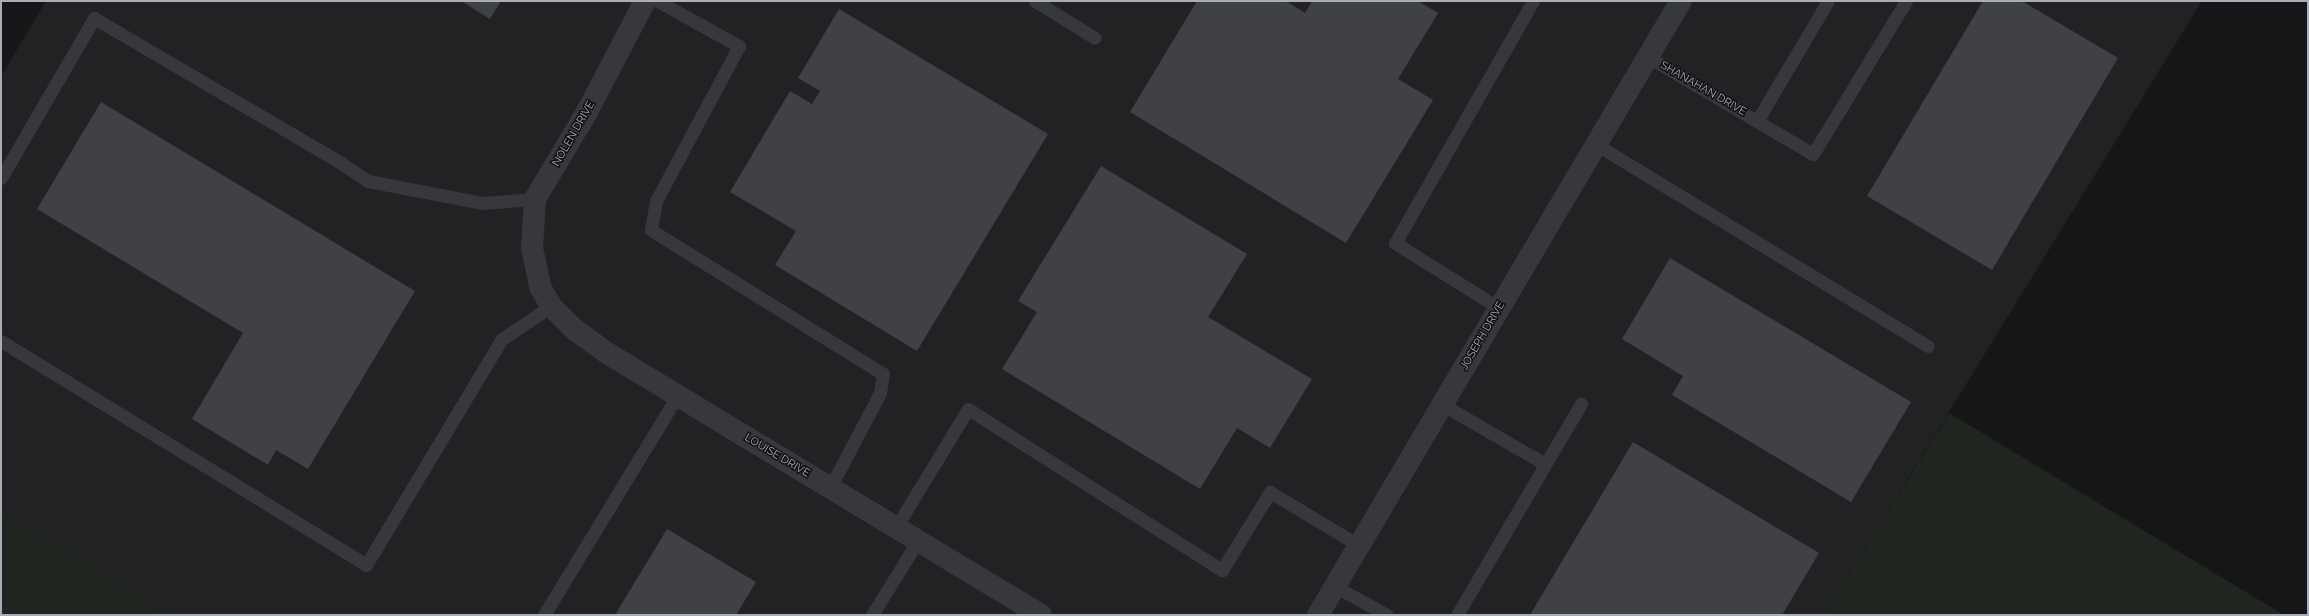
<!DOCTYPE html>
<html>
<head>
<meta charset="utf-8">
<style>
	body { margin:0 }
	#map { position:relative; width:2309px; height:616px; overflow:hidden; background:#161618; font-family:Raleway,sans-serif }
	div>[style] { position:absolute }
	.built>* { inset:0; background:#222225 }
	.green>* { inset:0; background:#1e261f }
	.building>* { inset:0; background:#404145 }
	.lane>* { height:13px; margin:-6.5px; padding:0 6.5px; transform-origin:6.5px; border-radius:6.5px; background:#37383d }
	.street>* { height:22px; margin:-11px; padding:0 11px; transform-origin:11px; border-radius:11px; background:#37383d }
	span { translate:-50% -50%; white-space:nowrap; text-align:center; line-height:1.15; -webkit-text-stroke:3px #111113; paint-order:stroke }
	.street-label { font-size:11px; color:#a8adb8 }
	.frame { position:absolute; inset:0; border:2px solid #a8adb8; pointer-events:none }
</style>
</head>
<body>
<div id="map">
	<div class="built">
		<div style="clip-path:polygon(46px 1px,2202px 1px,1824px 615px,170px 615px,1px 508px,1px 76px)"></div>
	</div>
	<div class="green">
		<div style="clip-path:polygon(1949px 413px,2284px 615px,1824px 615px)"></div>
		<div style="clip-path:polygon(1px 508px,170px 615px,1px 615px)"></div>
	</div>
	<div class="building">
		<div style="clip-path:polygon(461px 1px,501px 1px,490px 19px)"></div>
		<div style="clip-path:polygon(1197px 1px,1286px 1px,1305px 13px,1312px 1px,1418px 1px,1438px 13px,1398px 79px,1433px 100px,1346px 243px,1130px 112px)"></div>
		<div style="clip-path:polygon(1983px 1px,2022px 1px,2118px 58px,1992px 270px,1867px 196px)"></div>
		<div style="clip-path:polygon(839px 9px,1048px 134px,917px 351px,775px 265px,796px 231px,730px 192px,790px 91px,812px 104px,820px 91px,798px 78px)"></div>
		<div style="clip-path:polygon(101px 102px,415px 291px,308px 469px,276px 450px,268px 465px,192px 419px,243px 333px,37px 209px)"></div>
		<div style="clip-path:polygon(1101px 166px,1247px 254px,1208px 317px,1312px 379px,1270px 448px,1237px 428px,1200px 489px,1002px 369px,1037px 312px,1018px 301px)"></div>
		<div style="clip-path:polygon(1670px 258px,1911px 402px,1851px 502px,1672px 395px,1683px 376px,1622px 339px)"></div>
		<div style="clip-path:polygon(1633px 442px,1819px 553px,1782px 615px,1530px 615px)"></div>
		<div style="clip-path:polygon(667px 529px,756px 582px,736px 615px,615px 615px)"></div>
	</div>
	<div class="lane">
		<div style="left:658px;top:1px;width:93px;rotate:29.1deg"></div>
		<div style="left:739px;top:46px;width:176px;rotate:118.2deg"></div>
		<div style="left:656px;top:201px;width:29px;rotate:100deg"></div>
		<div style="left:651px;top:230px;width:273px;rotate:31.8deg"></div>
		<div style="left:883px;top:374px;width:19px;rotate:99deg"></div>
		<div style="left:880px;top:393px;width:107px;rotate:117.8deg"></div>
		<div style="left:1035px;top:1px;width:70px;rotate:31.7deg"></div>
		<div style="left:1648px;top:57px;width:191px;rotate:30.5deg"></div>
		<div style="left:1813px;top:154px;width:179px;rotate:-58.7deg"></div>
		<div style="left:1757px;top:121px;width:139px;rotate:-59.4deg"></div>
		<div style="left:1597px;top:145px;width:387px;rotate:31.3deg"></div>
		<div style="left:1px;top:178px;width:185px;rotate:-59.8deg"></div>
		<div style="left:94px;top:18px;width:286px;rotate:30.4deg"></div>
		<div style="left:341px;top:163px;width:32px;rotate:34deg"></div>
		<div style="left:368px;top:181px;width:116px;rotate:10.9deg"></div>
		<div style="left:482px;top:203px;width:53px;rotate:-4.3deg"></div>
		<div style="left:1499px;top:308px;width:123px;rotate:-148deg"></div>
		<div style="left:1395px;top:243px;width:279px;rotate:-60.3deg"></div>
		<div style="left:1px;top:341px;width:428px;rotate:31.5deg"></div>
		<div style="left:366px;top:565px;width:264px;rotate:-59deg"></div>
		<div style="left:502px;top:339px;width:59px;rotate:-34deg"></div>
		<div style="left:1443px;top:405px;width:118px;rotate:30deg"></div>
		<div style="left:895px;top:529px;width:140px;rotate:-58.7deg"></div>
		<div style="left:968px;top:409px;width:301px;rotate:32.4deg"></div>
		<div style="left:1222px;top:570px;width:92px;rotate:-58.4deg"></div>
		<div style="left:1270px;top:492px;width:105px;rotate:31deg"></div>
		<div style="left:1336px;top:587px;width:58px;rotate:28.8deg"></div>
		<div style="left:544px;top:615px;width:256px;rotate:-58.7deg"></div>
		<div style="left:872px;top:615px;width:86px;rotate:-58.3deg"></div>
		<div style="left:1457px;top:615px;width:245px;rotate:-59.6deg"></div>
	</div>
	<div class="street">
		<div style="left:645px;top:1px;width:123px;rotate:117.6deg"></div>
		<div style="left:588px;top:110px;width:104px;rotate:120.8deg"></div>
		<div style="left:535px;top:199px;width:49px;rotate:93.5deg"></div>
		<div style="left:532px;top:248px;width:40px;rotate:78deg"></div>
		<div style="left:540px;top:287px;width:22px;rotate:60deg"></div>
		<div style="left:551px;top:306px;width:33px;rotate:45deg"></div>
		<div style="left:574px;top:329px;width:41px;rotate:36deg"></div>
		<div style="left:607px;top:353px;width:507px;rotate:31.12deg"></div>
		<div style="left:1318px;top:615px;width:713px;rotate:-59.41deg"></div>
	</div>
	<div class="street-label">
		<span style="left:1703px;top:89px;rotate:30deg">SHANAHAN DRIVE</span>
		<span style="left:574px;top:134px;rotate:-60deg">NOLEN DRIVE</span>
		<span style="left:1483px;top:336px;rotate:-60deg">JOSEPH DRIVE</span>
		<span style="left:777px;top:456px;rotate:31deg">LOUISE DRIVE</span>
	</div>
	<div class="frame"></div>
</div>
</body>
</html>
